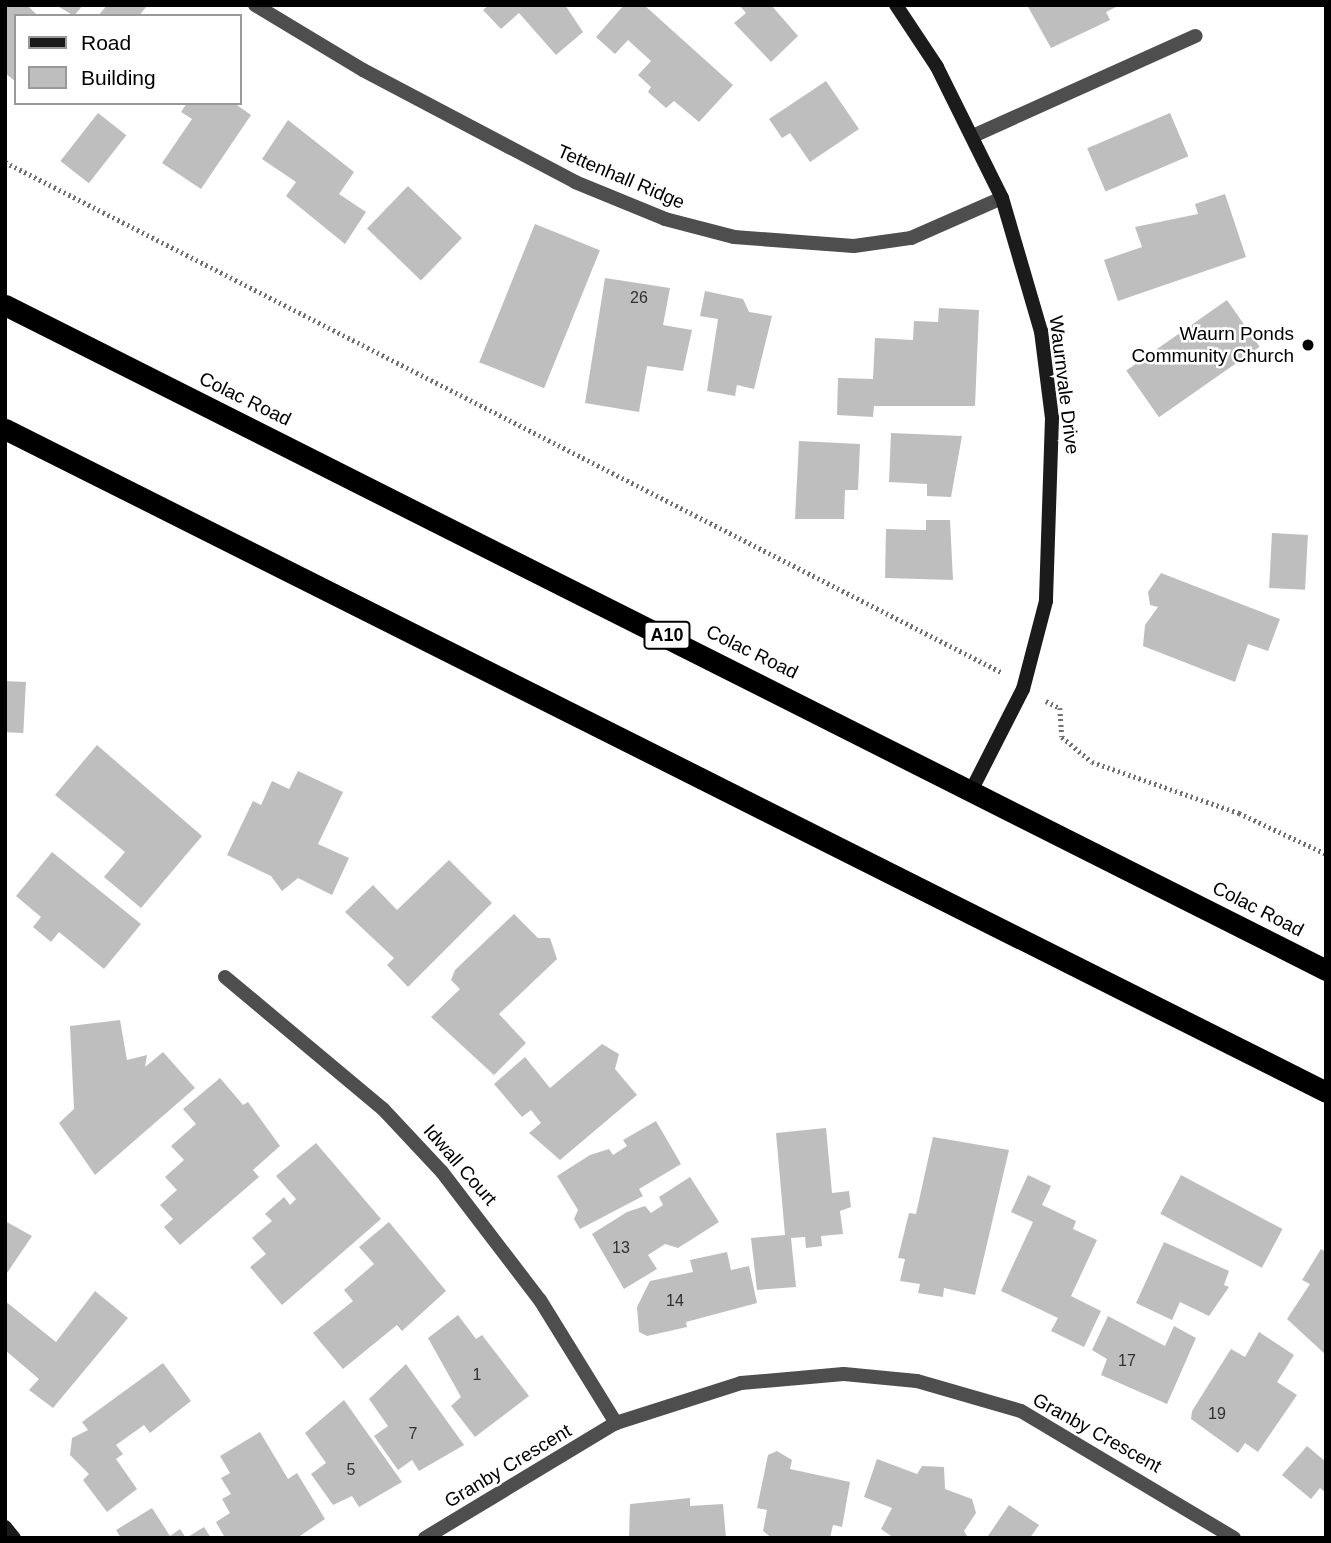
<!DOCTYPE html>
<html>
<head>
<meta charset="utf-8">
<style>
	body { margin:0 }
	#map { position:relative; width:1331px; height:1543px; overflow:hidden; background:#fff; font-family:Helvetica,sans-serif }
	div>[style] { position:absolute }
	.building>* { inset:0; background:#bebebe; transform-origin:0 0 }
	.path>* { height:4.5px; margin-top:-2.25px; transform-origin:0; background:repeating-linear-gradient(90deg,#707070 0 2px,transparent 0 5.5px) }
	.lane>* { height:14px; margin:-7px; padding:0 7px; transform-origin:7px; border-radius:7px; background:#4e4e4e }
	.street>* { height:14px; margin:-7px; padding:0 7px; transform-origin:7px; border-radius:7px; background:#4e4e4e }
	.secondary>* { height:14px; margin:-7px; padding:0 7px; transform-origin:7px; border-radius:7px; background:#1b1b1b }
	.highway>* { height:21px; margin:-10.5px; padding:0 10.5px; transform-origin:10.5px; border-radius:10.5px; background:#000 }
	.dots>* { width:19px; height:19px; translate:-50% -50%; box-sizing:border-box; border:4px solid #fff; border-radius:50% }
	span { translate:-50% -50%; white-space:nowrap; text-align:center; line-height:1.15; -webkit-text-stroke:5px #fff; paint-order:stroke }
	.number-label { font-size:16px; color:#303030 }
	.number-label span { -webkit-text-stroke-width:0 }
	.shield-label span { padding:2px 5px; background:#fff; border:2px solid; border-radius:5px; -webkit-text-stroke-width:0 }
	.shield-label { font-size:18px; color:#000; font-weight:700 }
	.street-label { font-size:19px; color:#000 }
	.poi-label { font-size:19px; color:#000 }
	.right { translate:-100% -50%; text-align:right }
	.frame { position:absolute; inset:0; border:7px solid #000; pointer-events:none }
	.legend { position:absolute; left:14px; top:14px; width:228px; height:91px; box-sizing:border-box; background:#fff; border:2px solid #999; margin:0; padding:9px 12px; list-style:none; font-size:21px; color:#000 }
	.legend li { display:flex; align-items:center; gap:14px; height:35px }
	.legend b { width:35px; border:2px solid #999 }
</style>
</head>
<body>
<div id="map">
	<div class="building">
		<div style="clip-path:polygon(5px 5px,27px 5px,38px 16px,16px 16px,15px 81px,5px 73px)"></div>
		<div style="clip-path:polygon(56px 5px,83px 5px,74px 16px)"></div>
		<div style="clip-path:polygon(107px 5px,145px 5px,146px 7px,139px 16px,98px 16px)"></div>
		<div style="clip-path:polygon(489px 5px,565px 5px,583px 32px,556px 55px,519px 13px,501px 29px,483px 10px)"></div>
		<div style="clip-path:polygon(624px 5px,644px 5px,733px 85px,699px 122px,674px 101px,666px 108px,648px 92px,651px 87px,638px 75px,651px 61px,628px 40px,615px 54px,596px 37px)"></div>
		<div style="clip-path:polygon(739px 5px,771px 5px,798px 36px,771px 62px,734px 23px,746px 13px)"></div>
		<div style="clip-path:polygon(1027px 5px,1120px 5px,1106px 12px,1110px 20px,1051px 48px)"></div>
		<div style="clip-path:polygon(826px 81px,859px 129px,810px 162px,790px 133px,782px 138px,769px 119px)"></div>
		<div style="clip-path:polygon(187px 103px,234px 103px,251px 115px,201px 189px,162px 163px,192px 119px,181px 112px)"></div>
		<div style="left:98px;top:113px;width:36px;height:61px;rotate:38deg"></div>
		<div style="left:1170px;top:113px;width:47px;height:90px;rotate:67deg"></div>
		<div style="clip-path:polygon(288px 120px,354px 172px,339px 194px,366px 212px,345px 244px,286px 196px,296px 182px,262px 159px)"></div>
		<div style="left:408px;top:186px;width:75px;height:59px;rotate:44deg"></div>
		<div style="clip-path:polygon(1225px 194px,1246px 257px,1118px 301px,1104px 260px,1142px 247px,1135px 227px,1198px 214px,1195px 204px)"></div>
		<div style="left:535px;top:224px;width:70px;height:149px;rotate:22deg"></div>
		<div style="clip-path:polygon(605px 278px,670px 288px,663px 325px,692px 330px,683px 371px,647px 366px,639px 412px,585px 403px)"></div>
		<div style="clip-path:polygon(705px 291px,743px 299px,749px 312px,772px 316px,754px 389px,737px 385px,735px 396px,707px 391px,718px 319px,700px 316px)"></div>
		<div style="left:1227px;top:300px;width:57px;height:123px;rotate:55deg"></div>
		<div style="clip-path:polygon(939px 308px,979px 310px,975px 406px,874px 406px,873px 417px,837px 415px,838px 378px,873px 379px,875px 338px,913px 340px,914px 321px,938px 322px)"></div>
		<div style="clip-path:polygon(891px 433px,962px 436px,951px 497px,927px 496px,927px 484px,889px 482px)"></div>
		<div style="clip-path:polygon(799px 441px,860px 444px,858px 490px,845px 490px,844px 519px,795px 519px)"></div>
		<div style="clip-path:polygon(926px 520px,950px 520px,953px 580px,885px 578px,886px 529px,926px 530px)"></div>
		<div style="left:1272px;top:533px;width:36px;height:55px;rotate:3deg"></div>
		<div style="clip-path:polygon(1161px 573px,1280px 619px,1268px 651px,1248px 644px,1235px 682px,1143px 646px,1145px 625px,1158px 607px,1150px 605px,1148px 592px)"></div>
		<div style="left:5px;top:681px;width:21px;height:51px;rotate:3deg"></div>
		<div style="clip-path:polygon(97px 745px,202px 836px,141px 908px,104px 877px,125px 852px,55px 795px)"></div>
		<div style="clip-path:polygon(298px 771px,343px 792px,318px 844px,349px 858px,332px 895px,298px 878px,282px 891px,271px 876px,227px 855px,253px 801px,261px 805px,272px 781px,289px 789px)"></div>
		<div style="clip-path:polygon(52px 852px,141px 924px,104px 969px,59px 932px,51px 942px,33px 927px,41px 917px,16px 896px)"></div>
		<div style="clip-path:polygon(449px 860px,492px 903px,408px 987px,387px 965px,394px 958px,345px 912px,373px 885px,397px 910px)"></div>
		<div style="clip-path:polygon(514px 914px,538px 938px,550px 938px,557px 959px,499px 1014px,526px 1043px,494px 1075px,431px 1017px,460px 989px,451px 980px,455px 970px)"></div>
		<div style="clip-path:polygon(120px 1020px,127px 1060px,147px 1055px,145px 1067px,163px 1052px,195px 1088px,95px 1175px,59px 1123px,74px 1109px,70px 1026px)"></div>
		<div style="clip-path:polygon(602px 1044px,619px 1054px,615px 1069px,637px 1095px,560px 1160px,529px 1133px,541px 1123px,531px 1110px,522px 1117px,494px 1084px,525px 1057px,550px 1088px)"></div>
		<div style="clip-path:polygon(220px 1078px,243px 1105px,248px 1102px,280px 1146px,253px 1170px,259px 1177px,180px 1245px,164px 1227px,173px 1219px,160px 1205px,177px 1190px,165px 1177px,184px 1160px,171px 1146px,196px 1124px,183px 1109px)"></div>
		<div style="clip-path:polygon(656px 1121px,681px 1164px,639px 1189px,643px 1196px,580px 1229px,574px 1219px,578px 1210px,557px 1176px,590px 1155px,609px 1149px,613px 1155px,627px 1146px,623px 1140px)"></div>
		<div style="clip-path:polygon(826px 1128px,832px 1193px,849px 1191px,851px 1207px,840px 1211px,843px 1234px,821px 1236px,822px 1246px,806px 1248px,805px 1237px,791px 1238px,796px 1287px,757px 1290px,751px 1238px,785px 1235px,776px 1133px)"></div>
		<div style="clip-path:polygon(933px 1137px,1009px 1150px,975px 1295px,944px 1288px,943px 1297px,918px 1293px,920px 1284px,900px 1281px,905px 1259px,898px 1258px,909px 1213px,916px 1214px)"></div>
		<div style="clip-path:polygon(316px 1143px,381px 1219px,282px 1305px,250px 1267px,266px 1254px,252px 1238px,272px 1221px,265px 1214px,284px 1197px,290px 1205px,296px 1199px,276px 1176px)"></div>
		<div style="clip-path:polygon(1028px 1175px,1051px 1186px,1042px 1205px,1076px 1221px,1073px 1229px,1097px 1240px,1071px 1296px,1101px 1311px,1084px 1347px,1051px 1331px,1058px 1318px,1001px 1291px,1033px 1222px,1011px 1212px)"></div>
		<div style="left:1181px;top:1175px;width:115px;height:44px;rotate:28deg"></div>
		<div style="clip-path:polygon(690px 1177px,719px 1222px,678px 1248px,665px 1244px,648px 1255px,657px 1269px,624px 1289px,592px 1234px,627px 1212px,645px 1206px,651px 1213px,663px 1205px,659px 1197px)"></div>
		<div style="clip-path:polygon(5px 1221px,32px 1236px,5px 1276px)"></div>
		<div style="clip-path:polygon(389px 1222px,446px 1291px,402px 1331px,397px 1325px,343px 1369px,313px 1333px,353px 1301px,344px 1290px,374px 1264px,359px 1247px)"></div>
		<div style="clip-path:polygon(1164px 1242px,1229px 1271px,1224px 1285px,1229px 1287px,1209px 1316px,1180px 1302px,1172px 1320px,1136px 1303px)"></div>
		<div style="clip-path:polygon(1321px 1249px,1326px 1252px,1326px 1355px,1287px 1319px,1310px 1284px,1302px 1280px)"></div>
		<div style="clip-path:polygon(727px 1252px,731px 1270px,749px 1266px,757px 1303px,686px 1322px,687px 1327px,647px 1336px,639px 1332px,637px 1307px,650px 1281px,693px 1272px,690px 1260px)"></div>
		<div style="clip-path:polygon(95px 1291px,128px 1318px,53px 1408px,29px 1390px,39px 1379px,5px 1350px,5px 1301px,56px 1342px)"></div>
		<div style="clip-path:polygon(458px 1315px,476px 1339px,482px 1335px,529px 1396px,475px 1437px,451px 1406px,461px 1397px,428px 1338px)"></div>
		<div style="clip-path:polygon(1108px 1316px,1165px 1346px,1174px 1326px,1196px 1338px,1167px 1404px,1101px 1375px,1107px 1359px,1092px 1350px)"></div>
		<div style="clip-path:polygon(1259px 1332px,1294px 1355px,1277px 1382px,1297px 1395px,1258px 1452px,1245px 1443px,1238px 1453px,1191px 1419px,1192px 1411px,1231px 1349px,1245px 1357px)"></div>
		<div style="clip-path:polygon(163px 1363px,191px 1401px,150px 1433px,144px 1425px,116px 1445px,123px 1454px,116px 1459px,137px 1489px,107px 1512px,83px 1480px,89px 1474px,70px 1455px,72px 1438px,88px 1430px,82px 1422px)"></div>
		<div style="clip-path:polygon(406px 1364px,464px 1445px,419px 1471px,412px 1460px,398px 1470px,374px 1436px,388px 1426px,369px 1399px)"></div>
		<div style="clip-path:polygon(344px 1400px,402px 1482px,359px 1507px,352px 1496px,333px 1505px,311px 1474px,326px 1463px,305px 1433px)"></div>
		<div style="clip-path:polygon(260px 1432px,288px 1479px,297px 1473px,325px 1519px,297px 1538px,225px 1538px,216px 1522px,230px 1513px,222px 1499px,231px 1494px,221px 1478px,230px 1473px,220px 1456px)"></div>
		<div style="clip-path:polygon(1307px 1446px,1326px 1462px,1326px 1493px,1320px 1488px,1311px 1499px,1282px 1475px)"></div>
		<div style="clip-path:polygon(777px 1451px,792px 1460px,790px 1469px,850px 1482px,842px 1527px,833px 1525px,830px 1538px,772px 1538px,763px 1531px,767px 1510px,757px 1508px,768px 1455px)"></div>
		<div style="clip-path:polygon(877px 1459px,917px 1474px,922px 1466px,944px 1467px,945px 1489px,972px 1499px,976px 1513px,964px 1531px,968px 1538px,894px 1538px,881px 1529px,892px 1508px,864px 1497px)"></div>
		<div style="clip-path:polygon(690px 1498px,690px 1506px,723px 1504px,726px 1538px,629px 1538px,630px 1504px)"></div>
		<div style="clip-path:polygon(1009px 1505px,1039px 1525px,1030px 1538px,988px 1536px)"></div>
		<div style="clip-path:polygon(152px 1508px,170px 1536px,180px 1529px,186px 1538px,121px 1538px,116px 1530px)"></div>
		<div style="clip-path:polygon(204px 1527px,211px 1538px,186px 1538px)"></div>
	</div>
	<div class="path">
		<div style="left:5px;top:162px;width:1119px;rotate:27.11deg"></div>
		<div style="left:1046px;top:701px;width:16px;rotate:27deg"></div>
		<div style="left:1060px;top:708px;width:29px;rotate:86deg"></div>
		<div style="left:1062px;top:737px;width:39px;rotate:40deg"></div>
		<div style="left:1092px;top:762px;width:156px;rotate:19.1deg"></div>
		<div style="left:1239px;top:813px;width:96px;rotate:25.2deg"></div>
	</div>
	<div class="lane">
		<div style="left:973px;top:136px;width:244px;rotate:-24.2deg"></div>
	</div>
	<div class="street">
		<div style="left:255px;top:5px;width:126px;rotate:31deg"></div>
		<div style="left:363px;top:70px;width:240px;rotate:27.8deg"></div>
		<div style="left:575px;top:182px;width:97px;rotate:22.3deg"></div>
		<div style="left:665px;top:219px;width:71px;rotate:14.6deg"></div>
		<div style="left:734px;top:237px;width:120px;rotate:4.3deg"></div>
		<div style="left:854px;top:246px;width:58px;rotate:-8deg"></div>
		<div style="left:911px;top:238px;width:99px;rotate:-23.7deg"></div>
		<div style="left:225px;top:977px;width:206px;rotate:39.9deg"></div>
		<div style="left:383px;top:1109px;width:86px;rotate:46.9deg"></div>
		<div style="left:442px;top:1172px;width:161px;rotate:52.6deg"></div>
		<div style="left:540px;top:1300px;width:145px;rotate:58.3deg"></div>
		<div style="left:425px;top:1538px;width:223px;rotate:-31.1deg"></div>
		<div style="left:616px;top:1423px;width:131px;rotate:-17.7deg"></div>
		<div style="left:741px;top:1383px;width:103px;rotate:-5deg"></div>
		<div style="left:844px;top:1374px;width:73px;rotate:5.5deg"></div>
		<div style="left:917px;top:1381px;width:108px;rotate:16.1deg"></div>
		<div style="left:1021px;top:1411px;width:248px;rotate:30.8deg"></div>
	</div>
	<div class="secondary">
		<div style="left:896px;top:5px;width:74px;rotate:56.5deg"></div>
		<div style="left:937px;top:67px;width:146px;rotate:63.6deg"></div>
		<div style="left:1002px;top:198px;width:139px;rotate:73.7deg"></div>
		<div style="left:1041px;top:331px;width:88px;rotate:82.8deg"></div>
		<div style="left:1052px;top:418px;width:183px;rotate:91.9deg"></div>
		<div style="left:1046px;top:601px;width:91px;rotate:104.6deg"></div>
		<div style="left:1023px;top:689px;width:110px;rotate:117deg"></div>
		<div style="left:5px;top:1527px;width:14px;rotate:51deg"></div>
	</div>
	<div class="highway">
		<div style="left:5px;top:305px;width:1479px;rotate:26.72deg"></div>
		<div style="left:5px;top:429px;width:1478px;rotate:26.65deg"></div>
	</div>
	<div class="dots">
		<div style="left:1308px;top:345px;background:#000"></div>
	</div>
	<div class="number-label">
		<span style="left:639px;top:298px">26</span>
		<span style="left:621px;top:1248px">13</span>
		<span style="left:675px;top:1301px">14</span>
		<span style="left:1127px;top:1361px">17</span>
		<span style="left:477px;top:1375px">1</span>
		<span style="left:1217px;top:1414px">19</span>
		<span style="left:413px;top:1434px">7</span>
		<span style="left:351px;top:1470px">5</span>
	</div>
	<div class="shield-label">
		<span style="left:667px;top:635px">A10</span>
	</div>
	<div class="street-label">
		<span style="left:621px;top:177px;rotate:23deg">Tettenhall Ridge</span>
		<span style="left:1064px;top:385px;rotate:83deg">Waurnvale Drive</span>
		<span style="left:245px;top:399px;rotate:26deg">Colac Road</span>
		<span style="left:752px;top:652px;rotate:26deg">Colac Road</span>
		<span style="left:1258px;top:909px;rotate:27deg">Colac Road</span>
		<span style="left:460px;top:1165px;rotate:49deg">Idwall Court</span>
		<span style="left:1097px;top:1433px;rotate:29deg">Granby Crescent</span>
		<span style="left:508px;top:1466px;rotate:-31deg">Granby Crescent</span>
	</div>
	<div class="poi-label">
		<span class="right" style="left:1294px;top:345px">Waurn Ponds<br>Community Church</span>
	</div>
	<div class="frame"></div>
	<ul class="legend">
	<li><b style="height:9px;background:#1b1b1b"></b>Road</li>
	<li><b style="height:19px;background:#bebebe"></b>Building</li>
	</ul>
</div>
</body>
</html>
